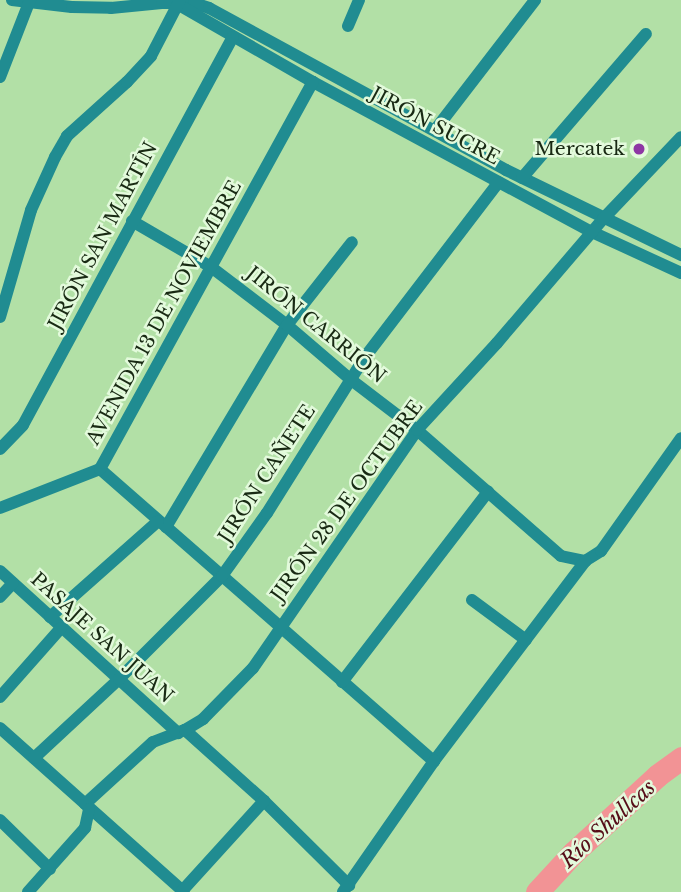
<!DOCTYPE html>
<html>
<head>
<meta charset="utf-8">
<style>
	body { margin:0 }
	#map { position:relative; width:681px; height:892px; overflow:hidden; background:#b2e0a6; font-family:"Libre Baskerville",serif }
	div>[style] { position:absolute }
	.river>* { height:23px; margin:-11.5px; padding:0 11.5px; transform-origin:11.5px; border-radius:11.5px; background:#f29395 }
	.minor>* { height:12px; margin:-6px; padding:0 6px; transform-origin:6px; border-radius:6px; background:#208c91 }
	.dots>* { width:19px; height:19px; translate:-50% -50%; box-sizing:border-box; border:4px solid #e3fadc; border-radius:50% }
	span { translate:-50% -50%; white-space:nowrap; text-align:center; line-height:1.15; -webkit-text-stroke:5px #e3fadc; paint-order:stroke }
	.street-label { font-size:19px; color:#182913 }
	.poi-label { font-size:19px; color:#182913 }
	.right { translate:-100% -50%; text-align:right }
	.water-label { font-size:21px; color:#560d18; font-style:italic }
</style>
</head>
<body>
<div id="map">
	<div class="river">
		<div style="left:537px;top:892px;width:53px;rotate:-47.3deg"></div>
		<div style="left:573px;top:853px;width:115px;rotate:-42.5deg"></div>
		<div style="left:658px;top:775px;width:29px;rotate:-36deg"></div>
	</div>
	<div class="minor">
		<div style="left:12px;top:0;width:60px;rotate:6.7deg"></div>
		<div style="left:72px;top:7px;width:39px;rotate:1deg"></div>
		<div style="left:111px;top:8px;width:51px;rotate:-5.6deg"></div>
		<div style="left:162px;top:3px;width:32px"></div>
		<div style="left:194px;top:3px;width:16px;rotate:18deg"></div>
		<div style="left:209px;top:8px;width:338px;rotate:28.6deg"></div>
		<div style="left:506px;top:170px;width:195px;rotate:25.9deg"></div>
		<div style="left:179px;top:5px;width:155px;rotate:29.9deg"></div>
		<div style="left:313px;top:82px;width:317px;rotate:28.3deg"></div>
		<div style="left:592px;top:232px;width:98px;rotate:24.7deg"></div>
		<div style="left:348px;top:26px;width:28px;rotate:-67deg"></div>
		<div style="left:0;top:77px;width:83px;rotate:-68.7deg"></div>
		<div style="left:435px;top:130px;width:164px;rotate:-52.4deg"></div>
		<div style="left:522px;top:178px;width:190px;rotate:-49.3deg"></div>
		<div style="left:132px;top:221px;width:91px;rotate:30.2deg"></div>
		<div style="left:211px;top:267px;width:96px;rotate:37.3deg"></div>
		<div style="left:287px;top:325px;width:83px;rotate:40.6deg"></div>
		<div style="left:350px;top:379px;width:84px;rotate:37.3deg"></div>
		<div style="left:417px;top:430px;width:191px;rotate:41.2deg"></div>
		<div style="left:561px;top:556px;width:25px;rotate:12deg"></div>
		<div style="left:585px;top:561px;width:19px;rotate:-32deg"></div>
		<div style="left:601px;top:551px;width:138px;rotate:-54.7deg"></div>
		<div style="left:0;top:317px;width:111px;rotate:-73.8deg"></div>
		<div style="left:31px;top:210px;width:58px;rotate:-65.6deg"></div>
		<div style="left:55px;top:157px;width:24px;rotate:-60deg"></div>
		<div style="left:67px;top:136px;width:81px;rotate:-42deg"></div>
		<div style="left:127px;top:82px;width:35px;rotate:-47deg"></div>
		<div style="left:151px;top:56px;width:63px;rotate:-62.6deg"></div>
		<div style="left:0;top:449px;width:33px;rotate:-46deg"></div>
		<div style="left:23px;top:425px;width:441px;rotate:-61.6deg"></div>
		<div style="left:100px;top:469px;width:444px;rotate:41.2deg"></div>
		<div style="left:434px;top:761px;width:251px;rotate:-52.9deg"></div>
		<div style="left:0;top:508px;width:107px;rotate:-21.3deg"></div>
		<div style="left:100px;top:469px;width:442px;rotate:-61.2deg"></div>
		<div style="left:166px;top:527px;width:235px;rotate:-59.1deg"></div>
		<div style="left:287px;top:325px;width:105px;rotate:-51.9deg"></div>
		<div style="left:0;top:571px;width:241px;rotate:42.3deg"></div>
		<div style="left:0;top:597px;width:19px;rotate:-47deg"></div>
		<div style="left:472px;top:600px;width:67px;rotate:36.5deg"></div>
		<div style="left:50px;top:617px;width:144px;rotate:-41.6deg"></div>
		<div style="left:342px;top:682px;width:240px;rotate:-52.5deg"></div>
		<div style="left:0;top:697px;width:92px;rotate:-48.5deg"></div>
		<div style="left:0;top:728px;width:246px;rotate:41.7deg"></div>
		<div style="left:185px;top:730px;width:106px;rotate:41.9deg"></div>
		<div style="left:264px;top:801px;width:120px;rotate:44.7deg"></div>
		<div style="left:34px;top:758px;width:116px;rotate:-42.9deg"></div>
		<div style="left:119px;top:679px;width:146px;rotate:-45deg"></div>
		<div style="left:222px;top:576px;width:77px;rotate:-54.5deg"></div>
		<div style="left:267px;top:513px;width:184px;rotate:-57.9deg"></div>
		<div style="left:365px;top:357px;width:220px;rotate:-52.6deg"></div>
		<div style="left:85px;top:804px;width:92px;rotate:-42.4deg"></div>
		<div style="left:153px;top:742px;width:34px;rotate:-21deg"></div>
		<div style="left:185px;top:730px;width:21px;rotate:-31deg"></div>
		<div style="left:203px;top:719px;width:71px;rotate:-45.6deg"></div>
		<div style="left:253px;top:668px;width:289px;rotate:-55.4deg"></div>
		<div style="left:417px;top:430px;width:118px;rotate:-47.4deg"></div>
		<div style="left:497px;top:343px;width:163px;rotate:-49.5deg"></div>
		<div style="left:603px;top:219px;width:113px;rotate:-46.4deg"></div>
		<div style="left:0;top:820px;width:70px;rotate:44.4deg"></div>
		<div style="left:182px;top:891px;width:122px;rotate:-47.7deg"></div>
		<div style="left:28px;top:892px;width:86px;rotate:-48.3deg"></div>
		<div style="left:85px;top:828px;width:19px;rotate:-78deg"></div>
		<div style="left:343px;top:892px;width:160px;rotate:-55.2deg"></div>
	</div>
	<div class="dots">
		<div style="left:639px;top:149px;background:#8e37a4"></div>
	</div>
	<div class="street-label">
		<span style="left:435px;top:126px;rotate:28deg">JIRÓN SUCRE</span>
		<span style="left:103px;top:236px;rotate:-62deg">JIRÓN SAN MARTÍN</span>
		<span style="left:164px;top:313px;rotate:-61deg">AVENIDA 13 DE NOVIEMBRE</span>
		<span style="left:316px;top:325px;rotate:39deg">JIRÓN CARRIÓN</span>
		<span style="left:267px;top:474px;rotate:-57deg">JIRÓN CAÑETE</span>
		<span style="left:347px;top:501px;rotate:-54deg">JIRÓN 28 DE OCTUBRE</span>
		<span style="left:102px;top:638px;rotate:42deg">PASAJE SAN JUAN</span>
	</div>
	<div class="poi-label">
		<span class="right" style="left:625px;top:149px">Mercatek</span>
	</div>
	<div class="water-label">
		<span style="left:608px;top:824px;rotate:-42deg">Río Shullcas</span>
	</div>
</div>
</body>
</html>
